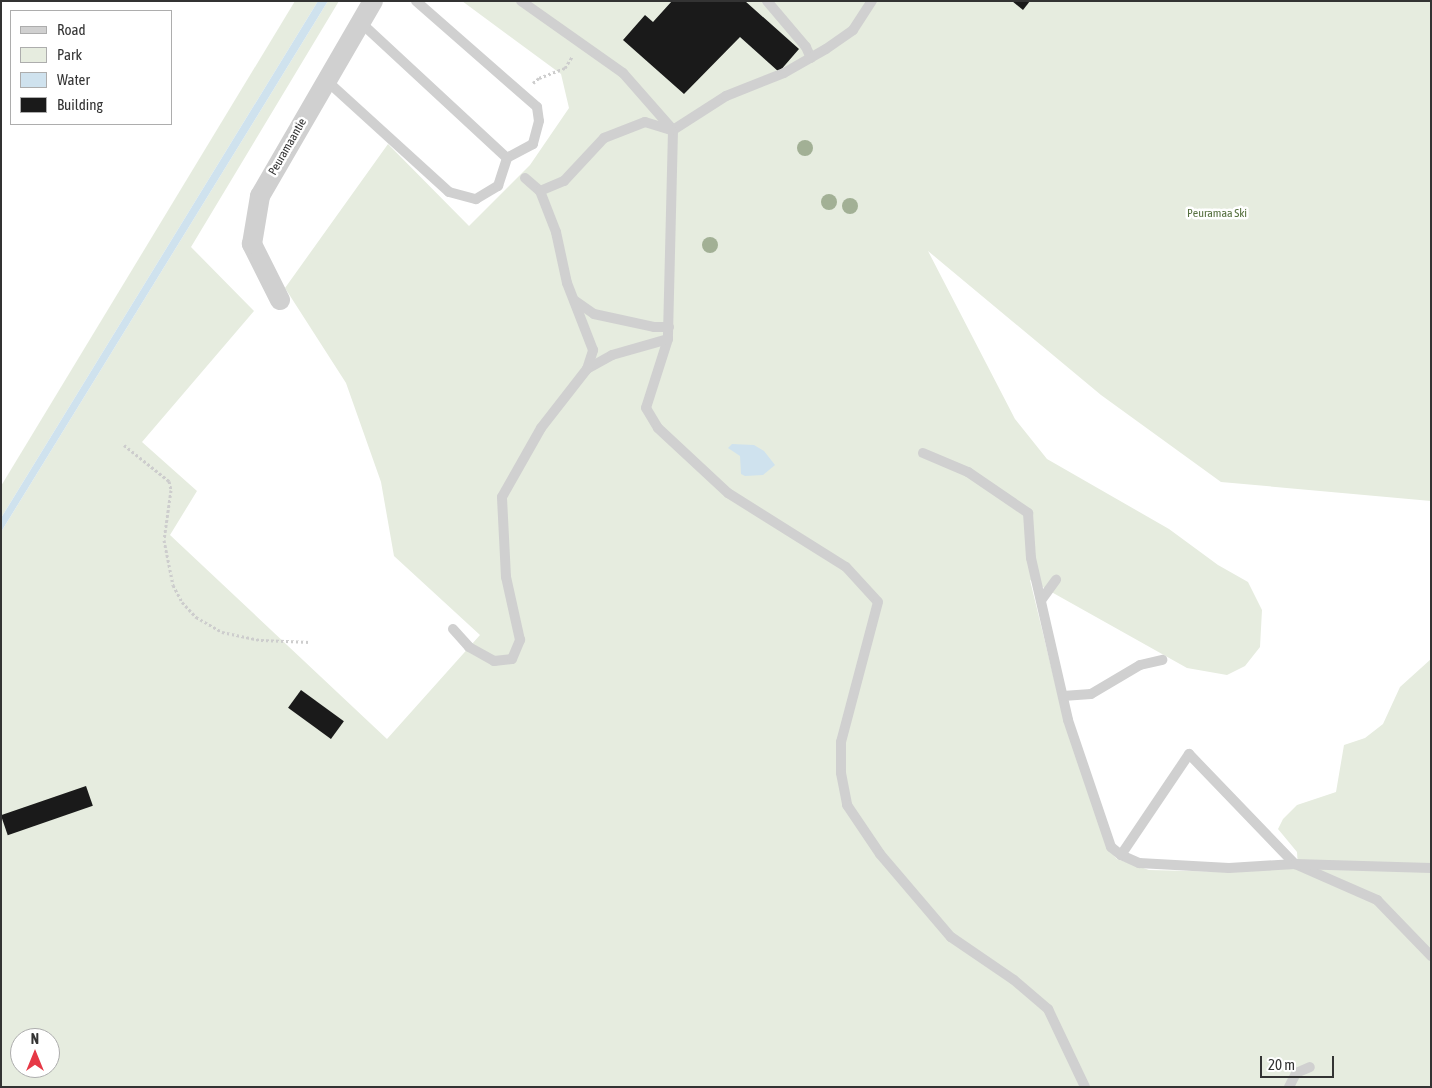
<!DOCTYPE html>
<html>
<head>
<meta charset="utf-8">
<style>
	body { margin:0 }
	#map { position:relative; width:1432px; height:1088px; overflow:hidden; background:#fff; font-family:"Asap Condensed",sans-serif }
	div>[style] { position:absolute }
	.green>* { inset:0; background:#e6ecdf }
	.water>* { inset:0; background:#cfe2ee }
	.building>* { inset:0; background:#1a1a1a; transform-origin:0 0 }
	.path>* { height:3px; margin-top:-1.5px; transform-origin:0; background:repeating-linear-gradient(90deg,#cdcdcd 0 2.5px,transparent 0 5px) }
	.lane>* { height:10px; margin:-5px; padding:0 5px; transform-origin:5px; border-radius:5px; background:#d0d0d0 }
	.street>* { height:20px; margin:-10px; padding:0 10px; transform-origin:10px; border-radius:10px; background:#d0d0d0 }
	.trees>* { width:16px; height:16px; margin:-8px; border-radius:50%; background:#a2b095 }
	span { translate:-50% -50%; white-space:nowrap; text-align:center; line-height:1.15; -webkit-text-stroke:5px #fff; paint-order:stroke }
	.street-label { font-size:12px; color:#333 }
	.park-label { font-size:12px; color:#56703f }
	.frame { position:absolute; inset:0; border:2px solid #333; pointer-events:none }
	.legend { position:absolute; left:10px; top:10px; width:162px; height:115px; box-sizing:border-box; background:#fff; border:1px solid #adadad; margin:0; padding:6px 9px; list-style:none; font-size:15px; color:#333 }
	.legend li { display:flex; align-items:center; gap:10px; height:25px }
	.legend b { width:25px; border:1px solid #adadad }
	.north { position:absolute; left:10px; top:1028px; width:50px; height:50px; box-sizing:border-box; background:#fff; border:1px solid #adadad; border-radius:50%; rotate:0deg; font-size:14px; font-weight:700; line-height:20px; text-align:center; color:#333 }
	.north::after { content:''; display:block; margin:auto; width:18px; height:22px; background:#e63946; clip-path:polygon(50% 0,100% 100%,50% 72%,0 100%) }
	.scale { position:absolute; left:1260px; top:1056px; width:74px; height:22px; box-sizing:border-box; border:2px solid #333; border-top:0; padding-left:6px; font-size:15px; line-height:18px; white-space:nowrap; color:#333; -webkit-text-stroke:4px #fff; paint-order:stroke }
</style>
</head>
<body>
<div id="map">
	<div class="green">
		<div style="clip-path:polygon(295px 1px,318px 1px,1px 518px,1px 486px)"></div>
		<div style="clip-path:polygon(evenodd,328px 1px,339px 1px,191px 247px,254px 311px,142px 442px,197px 491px,170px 535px,387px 739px,480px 635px,394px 556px,381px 482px,346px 383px,285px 288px,388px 144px,469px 226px,530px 165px,569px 108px,561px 74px,462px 1px,1431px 1px,1431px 501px,1221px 482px,1101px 395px,928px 251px,1015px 419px,1047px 459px,1169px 529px,1218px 565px,1248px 582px,1262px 610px,1260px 647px,1245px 666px,1227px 675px,1187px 668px,1030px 580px,1064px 720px,1108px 849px,1117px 859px,1149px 870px,1230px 872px,1298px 868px,1297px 852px,1278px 829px,1283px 819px,1297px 805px,1336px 792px,1344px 745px,1365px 738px,1383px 724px,1400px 687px,1431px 659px,1431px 1087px,1px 1087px,1px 532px,328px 1px,20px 1038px,50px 1038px,50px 1068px,20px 1068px,20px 1038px)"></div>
	</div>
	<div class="water">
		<div style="clip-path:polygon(318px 1px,328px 1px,1px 532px,1px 518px)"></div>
		<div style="clip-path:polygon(732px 444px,754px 445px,764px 451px,775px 465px,763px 475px,745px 476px,741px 474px,740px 456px,728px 448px)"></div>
	</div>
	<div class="building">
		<div style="clip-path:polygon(672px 1px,745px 1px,799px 49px,779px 72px,740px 37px,684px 94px,623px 40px,645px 15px,653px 22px)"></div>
		<div style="clip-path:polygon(1012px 1px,1030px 1px,1023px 10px)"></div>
		<div style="left:301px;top:690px;width:53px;height:22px;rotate:36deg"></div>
		<div style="left:86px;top:786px;width:21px;height:90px;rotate:71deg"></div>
	</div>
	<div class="path">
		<div style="left:533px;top:83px;width:8px;rotate:-40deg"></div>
		<div style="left:539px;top:78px;width:28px;rotate:-21deg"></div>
		<div style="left:565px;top:68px;width:13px;rotate:-58deg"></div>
		<div style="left:124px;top:445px;width:58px;rotate:38.7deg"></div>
		<div style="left:169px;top:481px;width:9px;rotate:77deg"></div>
		<div style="left:171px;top:490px;width:50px;rotate:98deg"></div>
		<div style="left:164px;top:540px;width:46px;rotate:78.7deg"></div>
		<div style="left:173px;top:585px;width:19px;rotate:62deg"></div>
		<div style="left:182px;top:602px;width:21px;rotate:47deg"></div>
		<div style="left:196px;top:617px;width:30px;rotate:30deg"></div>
		<div style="left:222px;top:632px;width:40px;rotate:12deg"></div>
		<div style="left:261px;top:640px;width:49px;rotate:2.3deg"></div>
	</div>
	<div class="lane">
		<div style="left:416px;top:1px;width:161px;rotate:41.2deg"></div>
		<div style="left:537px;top:107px;width:14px;rotate:82deg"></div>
		<div style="left:539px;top:121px;width:24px;rotate:105deg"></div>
		<div style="left:533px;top:144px;width:30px;rotate:152deg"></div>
		<div style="left:521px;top:1px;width:125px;rotate:35.2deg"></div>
		<div style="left:623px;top:73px;width:76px;rotate:48.7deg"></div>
		<div style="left:673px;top:130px;width:209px;rotate:91.4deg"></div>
		<div style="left:668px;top:339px;width:72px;rotate:107.7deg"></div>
		<div style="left:646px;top:408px;width:23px;rotate:59deg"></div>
		<div style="left:658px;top:428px;width:96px;rotate:42.9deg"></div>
		<div style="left:728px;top:493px;width:139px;rotate:32.1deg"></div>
		<div style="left:846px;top:567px;width:47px;rotate:47.6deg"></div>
		<div style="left:878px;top:602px;width:145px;rotate:104.8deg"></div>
		<div style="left:841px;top:742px;width:31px;rotate:90deg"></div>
		<div style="left:841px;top:773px;width:33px;rotate:79deg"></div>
		<div style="left:847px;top:805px;width:59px;rotate:56deg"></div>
		<div style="left:880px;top:854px;width:109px;rotate:49.5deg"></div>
		<div style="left:951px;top:937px;width:76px;rotate:34.3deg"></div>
		<div style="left:1014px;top:980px;width:45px;rotate:40.5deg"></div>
		<div style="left:1048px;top:1009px;width:86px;rotate:64.6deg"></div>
		<div style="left:767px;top:1px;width:60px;rotate:49.7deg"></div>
		<div style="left:806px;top:47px;width:12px;rotate:66deg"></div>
		<div style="left:327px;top:81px;width:165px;rotate:42.3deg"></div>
		<div style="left:449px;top:192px;width:28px;rotate:15deg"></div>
		<div style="left:476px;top:199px;width:26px;rotate:-31deg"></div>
		<div style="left:498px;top:186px;width:29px;rotate:-72deg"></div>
		<div style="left:507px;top:158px;width:199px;rotate:-137.2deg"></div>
		<div style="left:673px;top:130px;width:63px;rotate:-32.7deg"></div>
		<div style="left:726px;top:96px;width:62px;rotate:-21.6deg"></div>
		<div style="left:784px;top:73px;width:48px;rotate:-29.7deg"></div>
		<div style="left:826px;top:49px;width:33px;rotate:-35deg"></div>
		<div style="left:853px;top:30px;width:35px;rotate:-57deg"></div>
		<div style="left:525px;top:178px;width:20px;rotate:41deg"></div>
		<div style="left:574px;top:300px;width:24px;rotate:35deg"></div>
		<div style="left:594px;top:314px;width:61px;rotate:12.2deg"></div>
		<div style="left:654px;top:327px;width:15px"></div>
		<div style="left:587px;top:369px;width:29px;rotate:-29deg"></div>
		<div style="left:612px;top:355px;width:58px;rotate:-15.9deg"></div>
		<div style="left:923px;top:453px;width:49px;rotate:22.9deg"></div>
		<div style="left:968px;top:472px;width:73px;rotate:34.3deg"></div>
		<div style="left:1028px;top:513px;width:45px;rotate:86.2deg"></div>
		<div style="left:1031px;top:558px;width:166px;rotate:77.1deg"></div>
		<div style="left:1068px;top:720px;width:134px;rotate:71.3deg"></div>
		<div style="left:1111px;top:847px;width:13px;rotate:39deg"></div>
		<div style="left:1121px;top:855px;width:20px;rotate:24deg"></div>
		<div style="left:1139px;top:863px;width:90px;rotate:3.2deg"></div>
		<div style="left:1229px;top:868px;width:66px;rotate:-3.5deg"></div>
		<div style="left:1295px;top:864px;width:90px;rotate:23.7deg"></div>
		<div style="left:1377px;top:900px;width:78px;rotate:46deg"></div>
		<div style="left:1042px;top:599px;width:24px;rotate:-54deg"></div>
		<div style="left:453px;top:629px;width:24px;rotate:48deg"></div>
		<div style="left:469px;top:647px;width:29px;rotate:29deg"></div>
		<div style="left:494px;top:661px;width:18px;rotate:-6deg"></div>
		<div style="left:512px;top:659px;width:21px;rotate:-67deg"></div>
		<div style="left:520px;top:640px;width:65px;rotate:-102.5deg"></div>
		<div style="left:506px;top:577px;width:80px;rotate:-92.9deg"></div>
		<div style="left:502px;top:497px;width:79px;rotate:-60.5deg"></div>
		<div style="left:541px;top:428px;width:75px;rotate:-52.1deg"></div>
		<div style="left:587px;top:369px;width:20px;rotate:-72deg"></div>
		<div style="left:593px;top:350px;width:72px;rotate:-111.2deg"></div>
		<div style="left:567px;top:283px;width:52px;rotate:-102.2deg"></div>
		<div style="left:556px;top:232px;width:44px;rotate:-111.3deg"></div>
		<div style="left:540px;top:191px;width:26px;rotate:-23deg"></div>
		<div style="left:564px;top:181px;width:59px;rotate:-47.1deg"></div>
		<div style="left:604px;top:138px;width:44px;rotate:-21.3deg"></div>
		<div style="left:645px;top:122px;width:28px;rotate:17deg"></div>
		<div style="left:1063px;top:696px;width:28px;rotate:-4deg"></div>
		<div style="left:1091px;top:694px;width:57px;rotate:-30.6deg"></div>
		<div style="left:1140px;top:665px;width:23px;rotate:-13deg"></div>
		<div style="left:1121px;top:855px;width:122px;rotate:-56deg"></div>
		<div style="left:1189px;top:754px;width:153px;rotate:46.1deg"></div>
		<div style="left:1295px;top:864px;width:136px;rotate:1.7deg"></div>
		<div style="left:1289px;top:1087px;width:16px;rotate:-63deg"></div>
		<div style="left:1296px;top:1073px;width:15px;rotate:-23deg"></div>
	</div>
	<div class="street">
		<div style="left:280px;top:300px;width:63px;rotate:-116.6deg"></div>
		<div style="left:252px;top:244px;width:49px;rotate:-80.5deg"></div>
		<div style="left:260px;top:196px;width:225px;rotate:-59.9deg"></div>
	</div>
	<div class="trees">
		<div style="left:805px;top:148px"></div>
		<div style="left:829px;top:202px"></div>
		<div style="left:850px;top:206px"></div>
		<div style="left:710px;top:245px"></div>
	</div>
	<div class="street-label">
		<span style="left:288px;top:147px;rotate:-60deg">Peuramaantie</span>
	</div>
	<div class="park-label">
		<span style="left:1217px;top:214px">Peuramaa Ski</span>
	</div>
	<div class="frame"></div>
	<ul class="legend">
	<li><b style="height:6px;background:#d0d0d0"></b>Road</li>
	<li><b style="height:14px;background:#e6ecdf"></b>Park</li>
	<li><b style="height:14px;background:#cfe2ee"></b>Water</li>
	<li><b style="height:14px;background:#1a1a1a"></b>Building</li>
	</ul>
	<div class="north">N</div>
	<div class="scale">20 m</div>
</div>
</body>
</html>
